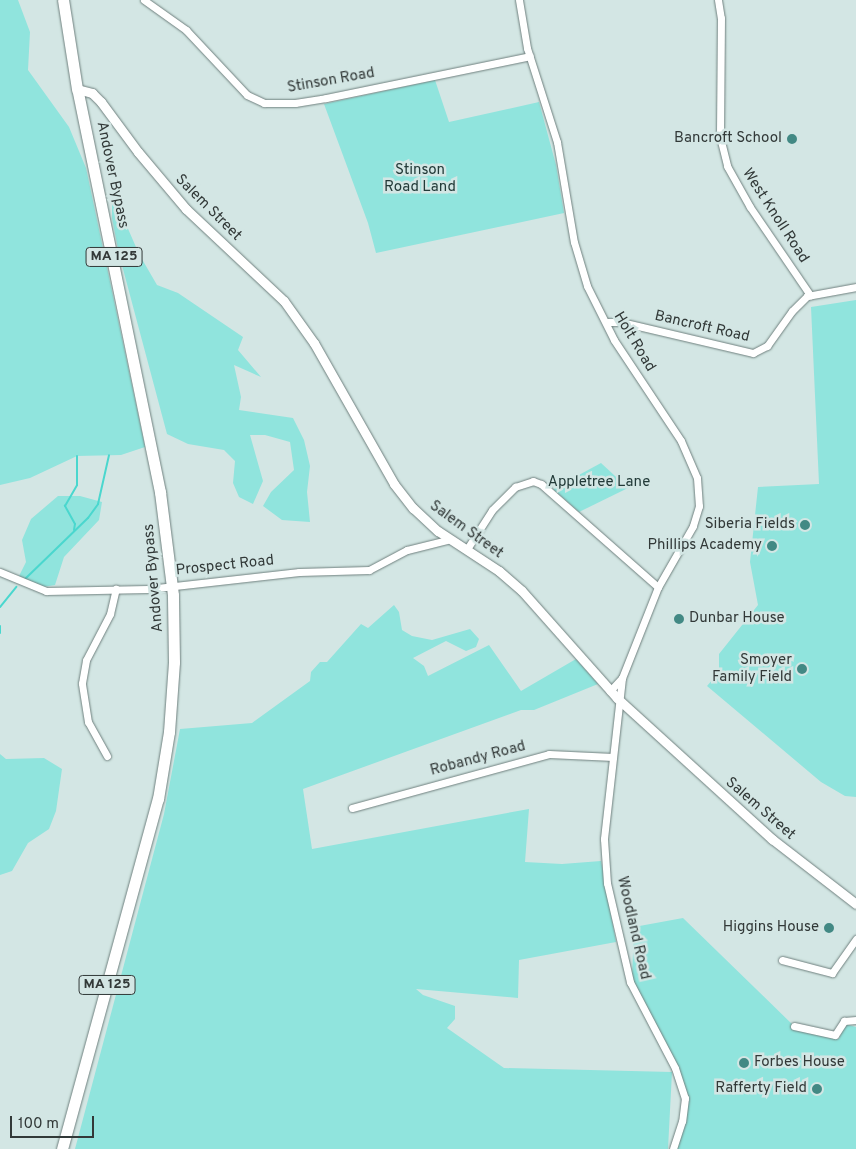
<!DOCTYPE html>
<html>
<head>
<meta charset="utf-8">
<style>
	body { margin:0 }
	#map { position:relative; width:856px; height:1149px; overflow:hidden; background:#d3e6e4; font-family:Overpass,sans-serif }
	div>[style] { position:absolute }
	.green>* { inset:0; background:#90e4dd }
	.stream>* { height:2px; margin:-1px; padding:0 1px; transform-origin:1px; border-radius:1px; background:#4ad7ce }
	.roads { filter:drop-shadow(0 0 1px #6f807e) drop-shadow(0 0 1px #6f807e) }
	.minor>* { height:7px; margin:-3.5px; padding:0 3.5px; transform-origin:3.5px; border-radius:3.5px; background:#fff }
	.tertiary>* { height:9px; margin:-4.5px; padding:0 4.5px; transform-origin:4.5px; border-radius:4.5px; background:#fff }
	.primary>* { height:11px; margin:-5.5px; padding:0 5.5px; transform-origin:5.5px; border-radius:5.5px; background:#fff }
	.dots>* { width:14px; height:14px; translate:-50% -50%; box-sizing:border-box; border:2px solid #d3e6e4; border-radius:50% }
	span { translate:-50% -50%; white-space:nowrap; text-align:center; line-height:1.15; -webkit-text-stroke:5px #d3e6e4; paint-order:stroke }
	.shield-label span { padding:1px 4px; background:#d3e6e4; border:1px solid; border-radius:4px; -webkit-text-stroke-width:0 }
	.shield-label { font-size:14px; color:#323938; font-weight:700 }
	.street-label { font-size:15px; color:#323938 }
	.poi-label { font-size:15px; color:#323938 }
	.right { translate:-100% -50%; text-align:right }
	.left { translate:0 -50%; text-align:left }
	.park-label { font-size:15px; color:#223a38 }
	.scale { position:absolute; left:10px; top:1116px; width:84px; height:22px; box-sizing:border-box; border:2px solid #323938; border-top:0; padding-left:6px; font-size:15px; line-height:18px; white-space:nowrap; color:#323938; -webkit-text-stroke:4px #d3e6e4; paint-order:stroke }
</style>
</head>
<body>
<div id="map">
	<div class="green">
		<div style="clip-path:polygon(0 0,18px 0,30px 32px,28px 70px,69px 127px,86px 168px,145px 447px,121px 455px,77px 456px,30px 478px,0 485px)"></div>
		<div style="clip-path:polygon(435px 80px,449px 122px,539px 102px,556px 165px,564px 213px,376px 253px,368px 223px,324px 104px)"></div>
		<div style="clip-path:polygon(112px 192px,139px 254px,157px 285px,178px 293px,243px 337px,238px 350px,261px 377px,234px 365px,241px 397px,239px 410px,293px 418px,304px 440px,310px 466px,307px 492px,310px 522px,282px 520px,263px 506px,271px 492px,294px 470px,290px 442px,265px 435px,250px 435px,263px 481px,253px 504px,239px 497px,233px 483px,235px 461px,224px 450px,188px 444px,167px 434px,119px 254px,112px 218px)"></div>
		<div style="clip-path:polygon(856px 300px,856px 797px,845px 796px,821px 782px,707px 686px,719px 672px,719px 654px,758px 605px,750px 562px,758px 487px,819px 484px,811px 307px)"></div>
		<div style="clip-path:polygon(601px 463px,628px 488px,579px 512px,553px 489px)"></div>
		<div style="clip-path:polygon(58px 496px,80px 496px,102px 502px,99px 520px,64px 557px,55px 585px,43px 587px,19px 576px,26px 562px,22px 540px,31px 519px)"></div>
		<div style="clip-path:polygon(394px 605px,399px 612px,402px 630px,412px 636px,432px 640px,470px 629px,479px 639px,476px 647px,466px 651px,446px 641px,413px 658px,424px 666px,428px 676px,489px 645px,521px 691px,576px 659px,598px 684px,534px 710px,521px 710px,303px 789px,312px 849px,529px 809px,525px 862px,562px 864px,601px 861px,616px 942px,519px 960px,518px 998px,416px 989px,423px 995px,455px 1006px,455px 1019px,447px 1028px,504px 1068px,672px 1072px,668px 1149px,75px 1149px,164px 814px,180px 729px,252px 723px,310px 681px,311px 672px,320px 662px,327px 662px,361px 624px,368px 628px)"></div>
		<div style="clip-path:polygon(0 754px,6px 759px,44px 758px,62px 769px,56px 811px,49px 829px,28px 843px,12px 871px,0 875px)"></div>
		<div style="clip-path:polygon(683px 918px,794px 1026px,839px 1039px,845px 1024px,856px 1027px,856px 1149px,673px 1149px,685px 1098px,681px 1080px,653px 1030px,632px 978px,634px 927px)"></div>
	</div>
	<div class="stream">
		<div style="left:74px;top:530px;width:6px;rotate:-81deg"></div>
		<div style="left:75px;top:524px;width:21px;rotate:-119deg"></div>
		<div style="left:65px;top:506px;width:24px;rotate:-60deg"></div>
		<div style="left:77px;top:485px;width:29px;rotate:-90deg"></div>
		<div style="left:25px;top:579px;width:88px;rotate:-44.1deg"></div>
		<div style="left:88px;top:518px;width:17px;rotate:-54deg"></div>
		<div style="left:98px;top:504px;width:50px;rotate:-77.3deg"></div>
		<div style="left:0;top:607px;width:26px;rotate:-51deg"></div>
		<div style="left:0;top:626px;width:7px;rotate:90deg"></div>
	</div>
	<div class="roads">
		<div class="minor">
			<div style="left:144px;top:0;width:52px;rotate:35.5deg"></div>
			<div style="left:186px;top:30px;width:89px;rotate:46.8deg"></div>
			<div style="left:247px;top:95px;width:19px;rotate:25deg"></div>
			<div style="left:264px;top:103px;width:31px"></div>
			<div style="left:295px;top:103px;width:31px;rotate:-9deg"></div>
			<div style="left:326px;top:98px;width:208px;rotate:-11.6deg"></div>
			<div style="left:519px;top:0;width:49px;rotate:80.5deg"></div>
			<div style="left:527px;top:48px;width:99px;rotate:72.3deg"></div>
			<div style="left:557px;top:142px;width:101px;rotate:80.4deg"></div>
			<div style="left:574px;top:242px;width:46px;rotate:73.5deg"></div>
			<div style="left:587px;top:286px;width:60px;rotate:63.4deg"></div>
			<div style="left:614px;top:340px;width:121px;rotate:56.4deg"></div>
			<div style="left:681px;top:441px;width:40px;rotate:66.6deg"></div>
			<div style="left:697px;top:478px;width:28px;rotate:86deg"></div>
			<div style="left:699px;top:506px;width:21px;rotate:107deg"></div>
			<div style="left:693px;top:526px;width:70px;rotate:119.8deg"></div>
			<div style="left:658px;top:587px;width:98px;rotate:111.6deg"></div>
			<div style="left:622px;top:678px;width:18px;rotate:133deg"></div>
			<div style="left:718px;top:0;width:18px;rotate:81deg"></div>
			<div style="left:721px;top:18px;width:119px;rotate:90.5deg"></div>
			<div style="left:720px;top:137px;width:30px;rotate:76deg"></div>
			<div style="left:727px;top:166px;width:47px;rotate:60.7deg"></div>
			<div style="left:750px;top:207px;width:107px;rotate:55.7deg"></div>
			<div style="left:606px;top:322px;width:15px"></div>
			<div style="left:621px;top:322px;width:136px;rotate:13.2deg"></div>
			<div style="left:753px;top:353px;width:16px;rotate:-27deg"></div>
			<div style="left:767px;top:346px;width:43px;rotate:-54.5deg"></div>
			<div style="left:792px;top:311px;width:21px;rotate:-45deg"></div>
			<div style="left:807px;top:296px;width:50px;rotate:-10.4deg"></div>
			<div style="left:467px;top:549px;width:46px;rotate:-57.3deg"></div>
			<div style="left:492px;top:510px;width:33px;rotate:-45deg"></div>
			<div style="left:515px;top:487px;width:19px;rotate:-18deg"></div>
			<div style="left:533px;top:481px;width:9px;rotate:21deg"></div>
			<div style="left:541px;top:484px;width:156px;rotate:41.4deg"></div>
			<div style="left:0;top:572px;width:50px;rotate:22.4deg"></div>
			<div style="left:46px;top:591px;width:102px;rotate:-1.1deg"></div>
			<div style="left:148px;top:589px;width:152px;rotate:-6.4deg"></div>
			<div style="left:299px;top:572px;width:70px;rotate:-1.6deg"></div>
			<div style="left:369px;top:570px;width:43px;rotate:-27.8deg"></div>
			<div style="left:407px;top:550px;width:45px;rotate:-14deg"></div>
			<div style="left:622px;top:678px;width:162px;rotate:96.4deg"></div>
			<div style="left:604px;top:839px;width:44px;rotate:86.1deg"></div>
			<div style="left:607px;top:883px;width:102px;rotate:76.9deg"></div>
			<div style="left:630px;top:982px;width:97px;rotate:62.4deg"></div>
			<div style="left:675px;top:1068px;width:32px;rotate:72deg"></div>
			<div style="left:685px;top:1098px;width:23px;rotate:97deg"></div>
			<div style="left:682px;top:1121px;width:29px;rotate:108deg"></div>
			<div style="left:107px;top:756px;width:39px;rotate:-119deg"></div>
			<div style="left:88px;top:722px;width:39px;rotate:-99deg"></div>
			<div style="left:82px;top:683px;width:23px;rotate:-80deg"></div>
			<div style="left:86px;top:660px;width:52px;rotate:-62.4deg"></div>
			<div style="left:110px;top:614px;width:26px;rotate:-77deg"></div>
			<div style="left:352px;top:808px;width:204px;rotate:-15.3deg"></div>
			<div style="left:549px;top:754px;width:64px;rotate:2.7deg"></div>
			<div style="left:782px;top:960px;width:52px;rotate:14.6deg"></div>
			<div style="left:832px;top:973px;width:42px;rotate:-54.8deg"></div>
			<div style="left:794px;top:1026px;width:42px;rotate:12.4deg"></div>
			<div style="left:835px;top:1035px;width:17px;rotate:-57deg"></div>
			<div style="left:844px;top:1021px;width:12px;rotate:-5deg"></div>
		</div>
		<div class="tertiary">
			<div style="left:77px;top:89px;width:16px;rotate:15deg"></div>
			<div style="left:92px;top:93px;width:13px;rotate:45deg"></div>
			<div style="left:101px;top:102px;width:62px;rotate:53.5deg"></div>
			<div style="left:138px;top:152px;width:75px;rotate:49.9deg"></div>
			<div style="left:186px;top:209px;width:134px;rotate:43.2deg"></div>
			<div style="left:284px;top:301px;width:52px;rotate:54.5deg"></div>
			<div style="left:314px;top:343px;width:162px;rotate:60.4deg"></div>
			<div style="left:394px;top:484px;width:31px;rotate:52deg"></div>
			<div style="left:413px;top:508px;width:34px;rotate:43deg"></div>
			<div style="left:438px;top:531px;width:73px;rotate:33.3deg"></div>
			<div style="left:499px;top:571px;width:30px;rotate:41deg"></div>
			<div style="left:522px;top:591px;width:143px;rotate:48.4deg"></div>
			<div style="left:617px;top:698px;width:210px;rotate:42.3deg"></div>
			<div style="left:772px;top:839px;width:106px;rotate:37.7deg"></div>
		</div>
		<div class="primary">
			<div style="left:62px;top:1149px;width:363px;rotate:-74.7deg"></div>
			<div style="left:158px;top:799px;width:68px;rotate:-80.7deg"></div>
			<div style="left:169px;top:732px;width:70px;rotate:-85.9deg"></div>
			<div style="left:174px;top:662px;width:67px;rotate:-90.9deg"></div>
			<div style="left:173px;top:595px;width:104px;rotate:-97.2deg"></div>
			<div style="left:160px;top:492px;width:411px;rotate:-101.6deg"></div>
			<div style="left:77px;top:89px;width:90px;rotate:-98.9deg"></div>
		</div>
	</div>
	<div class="dots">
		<div style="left:792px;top:139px;background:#428984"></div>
		<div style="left:805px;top:525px;background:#428984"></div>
		<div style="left:772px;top:546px;background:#428984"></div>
		<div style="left:679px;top:619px;background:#428984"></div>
		<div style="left:802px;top:669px;background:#428984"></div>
		<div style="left:829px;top:928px;background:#428984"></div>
		<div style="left:744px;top:1063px;background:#428984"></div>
		<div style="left:817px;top:1089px;background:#428984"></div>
	</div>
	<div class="shield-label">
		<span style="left:114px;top:257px">MA 125</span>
		<span style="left:107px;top:985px">MA 125</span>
	</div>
	<div class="street-label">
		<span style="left:331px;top:81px;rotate:-10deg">Stinson Road</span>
		<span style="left:112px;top:175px;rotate:78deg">Andover Bypass</span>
		<span style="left:208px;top:208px;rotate:45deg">Salem Street</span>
		<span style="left:775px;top:216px;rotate:57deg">West Knoll Road</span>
		<span style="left:702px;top:327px;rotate:13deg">Bancroft Road</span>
		<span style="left:634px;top:342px;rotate:59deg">Holt Road</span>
		<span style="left:466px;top:530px;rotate:36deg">Salem Street</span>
		<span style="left:225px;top:566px;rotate:-6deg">Prospect Road</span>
		<span style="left:154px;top:578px;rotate:-95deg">Andover Bypass</span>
		<span style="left:478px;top:759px;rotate:-15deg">Robandy Road</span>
		<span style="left:760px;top:809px;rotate:41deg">Salem Street</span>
		<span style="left:633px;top:928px;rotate:77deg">Woodland Road</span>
	</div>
	<div class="poi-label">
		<span class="right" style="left:782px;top:139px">Bancroft School</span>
		<span class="right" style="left:795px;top:525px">Siberia Fields</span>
		<span class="right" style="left:762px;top:546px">Phillips Academy</span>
		<span class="left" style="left:689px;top:619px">Dunbar House</span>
		<span class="right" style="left:792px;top:669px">Smoyer<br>Family Field</span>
		<span class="right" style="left:819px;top:928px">Higgins House</span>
		<span class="left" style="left:754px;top:1063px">Forbes House</span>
		<span class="right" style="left:807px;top:1089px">Rafferty Field</span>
	</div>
	<div class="park-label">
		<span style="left:420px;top:179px">Stinson<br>Road Land</span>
		<span style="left:599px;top:483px">Appletree Lane</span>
	</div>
	<div class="scale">100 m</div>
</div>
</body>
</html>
